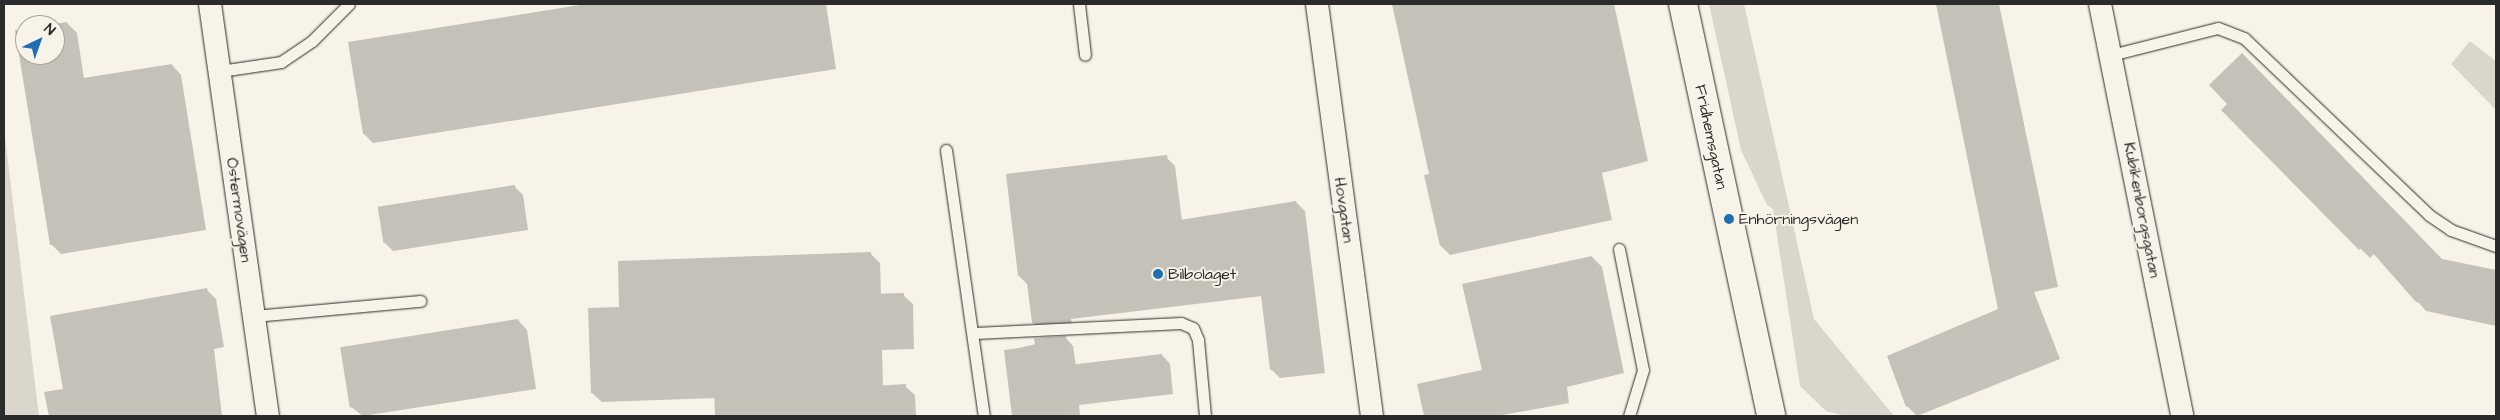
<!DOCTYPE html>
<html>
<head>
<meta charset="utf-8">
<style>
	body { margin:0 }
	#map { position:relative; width:2500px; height:420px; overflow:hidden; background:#f7f3e8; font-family:"Architects Daughter",sans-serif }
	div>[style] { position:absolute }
	.green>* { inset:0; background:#dad6cc }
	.shadow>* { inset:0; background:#0003 }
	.building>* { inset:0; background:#c4c1b9; transform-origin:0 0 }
	.roads { filter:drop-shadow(0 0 1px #2b2b2b) drop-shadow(0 0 1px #2b2b2b) }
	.lane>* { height:11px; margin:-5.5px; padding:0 5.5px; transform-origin:5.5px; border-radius:5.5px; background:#f7f3e8 }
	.street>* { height:22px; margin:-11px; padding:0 11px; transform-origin:11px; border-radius:11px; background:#f7f3e8 }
	.secondary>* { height:28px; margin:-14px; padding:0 14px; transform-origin:14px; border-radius:14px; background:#f7f3e8 }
	.dots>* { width:14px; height:14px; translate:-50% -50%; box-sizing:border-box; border:2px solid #f7f3e8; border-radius:50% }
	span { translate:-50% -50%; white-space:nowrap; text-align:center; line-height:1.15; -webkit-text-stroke:4px #f7f3e8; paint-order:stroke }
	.street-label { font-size:16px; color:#2b2b2b }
	.poi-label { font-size:16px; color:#2b2b2b }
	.left { translate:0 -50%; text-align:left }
	.frame { position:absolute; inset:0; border:5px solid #2b2b2b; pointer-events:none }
	.north { position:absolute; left:15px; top:15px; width:50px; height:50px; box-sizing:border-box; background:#f7f3e8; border:1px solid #a5a39c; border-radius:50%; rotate:42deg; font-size:14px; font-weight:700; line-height:20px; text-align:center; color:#2b2b2b }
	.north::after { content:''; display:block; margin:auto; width:18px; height:22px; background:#1f6fb2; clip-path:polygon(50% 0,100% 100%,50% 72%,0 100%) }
</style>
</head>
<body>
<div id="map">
	<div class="green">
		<div style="clip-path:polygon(1709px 4px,1744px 4px,1814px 319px,1894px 416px,1845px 416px,1826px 411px,1800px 386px,1773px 209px,1767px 205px,1741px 150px)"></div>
		<div style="clip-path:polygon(2470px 41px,2496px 61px,2496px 110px,2451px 64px)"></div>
		<div style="clip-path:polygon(4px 129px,26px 310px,39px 416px,4px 416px)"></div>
	</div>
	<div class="shadow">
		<div style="clip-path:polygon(594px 4px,826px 4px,836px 69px,373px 143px,364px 134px,349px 43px)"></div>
		<div style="clip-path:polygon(1393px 4px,1614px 4px,1648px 161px,1602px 173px,1612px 220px,1450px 255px,1441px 246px,1431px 175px)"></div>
		<div style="clip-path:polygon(1937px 4px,1999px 4px,2058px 287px,2034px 292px,2060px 359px,1917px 416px,1907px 406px,2000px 310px)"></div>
		<div style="clip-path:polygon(67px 23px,77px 33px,84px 79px,172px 65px,181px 75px,206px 230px,61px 254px,51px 244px,17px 32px,25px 30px,25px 55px,55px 55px,55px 25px)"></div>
		<div style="clip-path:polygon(2223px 110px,2442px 260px,2496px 271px,2496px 326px,2426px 311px,2375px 253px,2370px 258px)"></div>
		<div style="clip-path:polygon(1166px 157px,1175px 166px,1182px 221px,1296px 202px,1305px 211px,1325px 373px,1280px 378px,1271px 369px,1262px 296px,1071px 319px,1073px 330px,1043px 331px,1033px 322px,1029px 286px,1019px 276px)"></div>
		<div style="clip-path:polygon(515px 187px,523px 195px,528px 230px,393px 251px,385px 243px)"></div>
		<div style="clip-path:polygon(871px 254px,880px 263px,881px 295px,903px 295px,913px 304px,914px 349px,882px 350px,883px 386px,905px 386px,915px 395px,916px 416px,717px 416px,716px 398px,602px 402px,592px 393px,621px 308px)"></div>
		<div style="clip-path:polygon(1592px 257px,1602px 267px,1624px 373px,1567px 387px,1569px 403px,1497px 416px,1425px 416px,1418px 385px,1483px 371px)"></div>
		<div style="clip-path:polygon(207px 290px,216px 299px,224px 347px,214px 349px,222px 416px,50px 416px,46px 393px,65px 391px)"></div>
		<div style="clip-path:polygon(518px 320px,527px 330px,536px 389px,363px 416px,351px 407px)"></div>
		<div style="clip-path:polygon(1065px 337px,1073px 346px,1076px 366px,1162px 355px,1170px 364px,1173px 394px,1079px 405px,1080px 416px,1013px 416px,1006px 351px)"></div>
	</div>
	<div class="building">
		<div style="clip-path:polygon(586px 4px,818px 4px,828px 59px,363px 134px,348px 42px)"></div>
		<div style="clip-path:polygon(1392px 4px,1607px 4px,1639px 151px,1593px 163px,1603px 210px,1440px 246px,1424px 175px,1429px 174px)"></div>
		<div style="clip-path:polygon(1936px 4px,1992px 4px,2049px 278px,2025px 283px,2051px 349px,1906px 407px,1887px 356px,1998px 309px)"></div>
		<div style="clip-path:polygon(67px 22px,77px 79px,172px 64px,198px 221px,50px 245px,15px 30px,25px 29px,25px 55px,55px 55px,55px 25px,49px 25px)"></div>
		<div style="clip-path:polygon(2242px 53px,2442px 259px,2496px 270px,2496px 319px,2416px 302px,2365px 244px,2359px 250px,2221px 110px,2227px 104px,2209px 85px)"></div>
		<div style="clip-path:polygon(1167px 155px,1174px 221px,1296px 201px,1316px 364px,1270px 370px,1260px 287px,1063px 310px,1064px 321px,1032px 323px,1026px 275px,1018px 276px,1006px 174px)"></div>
		<div style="left:515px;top:185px;width:37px;height:139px;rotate:81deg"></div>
		<div style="clip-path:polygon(871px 252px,872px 294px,904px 293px,905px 340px,873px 341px,874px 386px,906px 384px,907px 416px,715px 416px,714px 389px,591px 393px,588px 308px,619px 307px,618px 261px)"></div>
		<div style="clip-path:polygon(1592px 256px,1615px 364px,1558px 377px,1560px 394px,1487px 407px,1489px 412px,1471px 416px,1424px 416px,1417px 384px,1482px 370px,1462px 284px)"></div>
		<div style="clip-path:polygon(207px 288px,216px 338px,205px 340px,214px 416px,176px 416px,174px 408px,132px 415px,130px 405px,49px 416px,44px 392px,63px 389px,50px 316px)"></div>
		<div style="left:518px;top:319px;width:61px;height:180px;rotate:81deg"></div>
		<div style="clip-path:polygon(1066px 336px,1069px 365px,1162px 354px,1166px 386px,1071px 397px,1073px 412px,1012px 416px,1004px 350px,1035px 346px,1034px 338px)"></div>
	</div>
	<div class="roads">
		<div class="lane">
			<div style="left:1079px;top:4px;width:51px;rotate:83.3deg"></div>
			<div style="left:2111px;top:55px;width:110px;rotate:-14.2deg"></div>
			<div style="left:2218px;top:28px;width:28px;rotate:21deg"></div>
			<div style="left:2244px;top:38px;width:256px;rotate:43.7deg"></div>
			<div style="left:2429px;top:215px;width:27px;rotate:34deg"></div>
			<div style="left:2451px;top:230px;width:48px;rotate:19.6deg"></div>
			<div style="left:220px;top:71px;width:62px;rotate:-8.4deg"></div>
			<div style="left:281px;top:62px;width:37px;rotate:-34deg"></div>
			<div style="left:312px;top:41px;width:52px;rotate:-45deg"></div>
			<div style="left:946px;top:150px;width:269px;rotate:81.9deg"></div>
			<div style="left:1619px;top:249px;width:123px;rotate:78.8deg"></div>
			<div style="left:1643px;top:370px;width:48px;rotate:106.9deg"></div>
			<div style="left:254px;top:316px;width:167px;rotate:-5.2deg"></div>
			<div style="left:975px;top:333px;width:206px;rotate:-2.8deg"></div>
			<div style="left:1181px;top:323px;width:13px;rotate:23deg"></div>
			<div style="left:1193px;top:328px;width:13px;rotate:67deg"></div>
			<div style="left:1198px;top:340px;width:76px;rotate:84.7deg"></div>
		</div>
		<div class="street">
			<div style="left:210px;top:4px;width:416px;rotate:82deg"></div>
			<div style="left:1317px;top:4px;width:416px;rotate:82.4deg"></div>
			<div style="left:2100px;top:4px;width:420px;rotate:78.7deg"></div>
		</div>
		<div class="secondary">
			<div style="left:1683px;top:4px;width:421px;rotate:77.9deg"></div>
		</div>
	</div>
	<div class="dots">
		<div style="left:1729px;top:219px;background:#1f6fb2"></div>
		<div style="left:1158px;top:274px;background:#1f6fb2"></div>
	</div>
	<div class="street-label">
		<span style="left:1711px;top:137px;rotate:78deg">Fridhemsgatan</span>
		<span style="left:239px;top:210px;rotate:82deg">Östermovägen</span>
		<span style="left:1344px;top:210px;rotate:82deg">Hovgatan</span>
		<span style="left:2142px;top:210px;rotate:79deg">Kubikenborgsgatan</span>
	</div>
	<div class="poi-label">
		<span class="left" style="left:1739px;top:219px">Enhörningsvägen</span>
		<span class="left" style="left:1168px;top:274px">Bilbolaget</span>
	</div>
	<div class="frame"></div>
	<div class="north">N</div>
</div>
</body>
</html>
